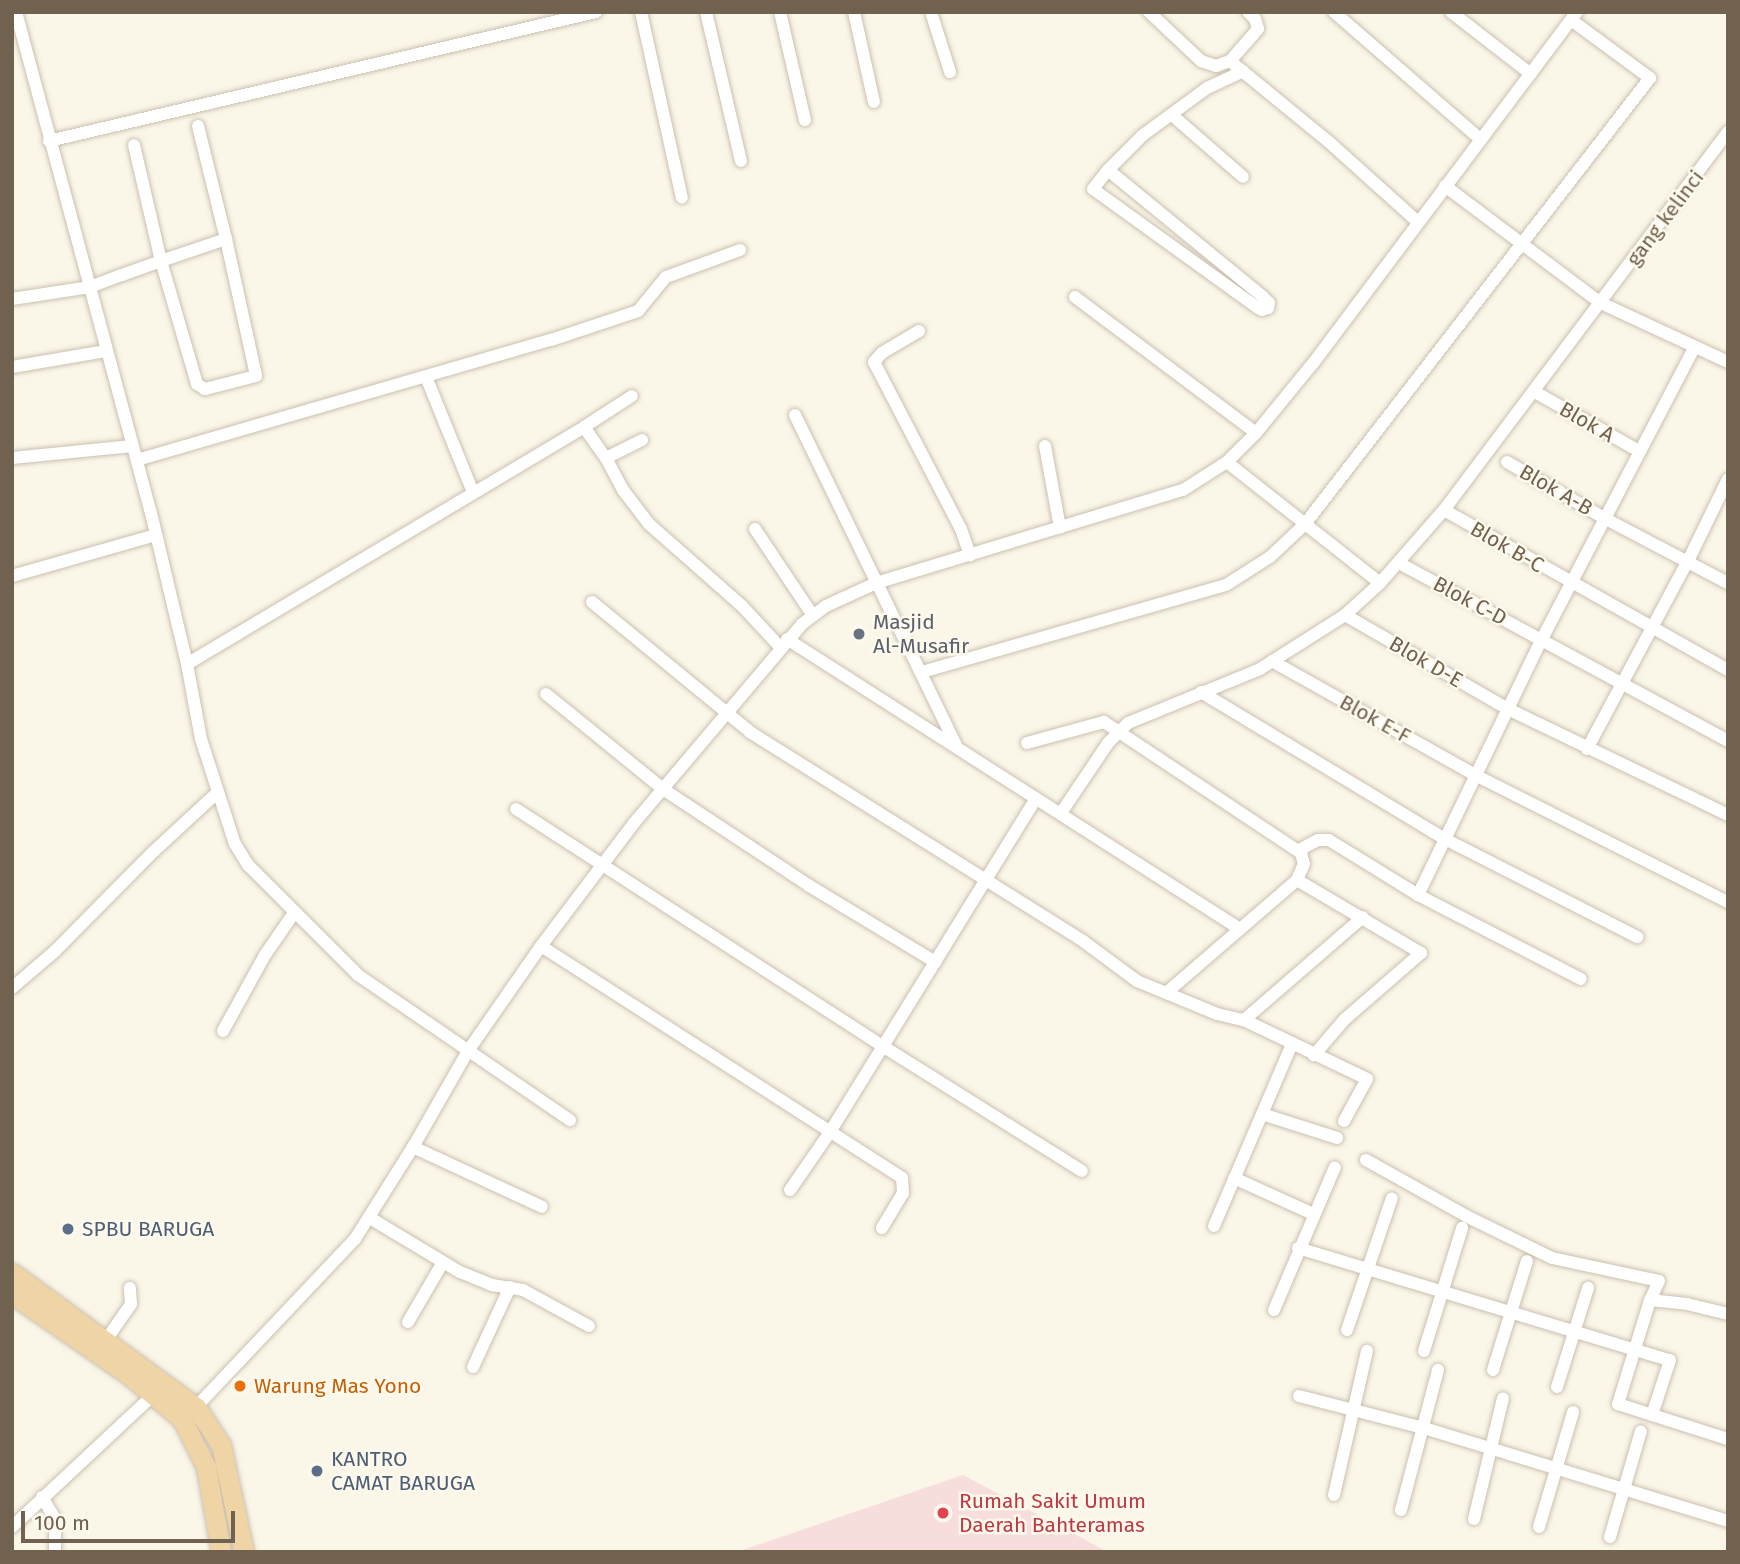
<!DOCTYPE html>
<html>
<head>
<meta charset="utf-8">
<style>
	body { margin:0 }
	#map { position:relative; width:1740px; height:1564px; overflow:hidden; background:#faf6e8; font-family:"Fira Sans",sans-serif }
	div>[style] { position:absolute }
	.medical>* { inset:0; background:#f7dddc }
	.roads { filter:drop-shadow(0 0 2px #cbc0af) drop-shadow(0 0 2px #cbc0af) }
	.minor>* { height:12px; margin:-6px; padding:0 6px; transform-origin:6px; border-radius:6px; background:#fff }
	.trunk>* { height:19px; margin:-9.5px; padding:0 9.5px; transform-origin:9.5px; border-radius:9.5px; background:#efd4a6 }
	.dots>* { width:19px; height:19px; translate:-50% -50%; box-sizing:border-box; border:4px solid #fdfaed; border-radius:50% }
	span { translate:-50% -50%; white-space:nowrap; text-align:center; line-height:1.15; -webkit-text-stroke:5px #fdfaed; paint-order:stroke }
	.street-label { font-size:21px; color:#71614f }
	.worship-label { font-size:21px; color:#5b616d }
	.left { translate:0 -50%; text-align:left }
	.service-label { font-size:21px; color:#4e5e75 }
	.food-label { font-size:21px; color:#c56008 }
	.health-label { font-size:21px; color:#be3a42 }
	.frame { position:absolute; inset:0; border:14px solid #71614f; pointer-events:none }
	.scale { position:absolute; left:21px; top:1511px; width:214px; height:32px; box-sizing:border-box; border:4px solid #71614f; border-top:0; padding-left:9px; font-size:21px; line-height:24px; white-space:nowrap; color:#71614f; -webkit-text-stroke:5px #fdfaed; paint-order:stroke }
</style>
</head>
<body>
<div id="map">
	<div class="medical">
		<div style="clip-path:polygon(963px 1475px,1108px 1552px,737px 1552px)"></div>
	</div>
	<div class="roads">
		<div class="minor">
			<div style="left:16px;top:12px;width:523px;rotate:74.93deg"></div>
			<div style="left:152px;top:517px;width:151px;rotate:76.6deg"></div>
			<div style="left:187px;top:664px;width:76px;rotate:79.4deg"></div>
			<div style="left:201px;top:739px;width:110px;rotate:72.1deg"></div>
			<div style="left:235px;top:844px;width:25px;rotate:58deg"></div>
			<div style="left:248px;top:865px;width:156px;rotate:45deg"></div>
			<div style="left:358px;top:975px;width:257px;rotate:34.4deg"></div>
			<div style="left:641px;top:12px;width:190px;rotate:77.6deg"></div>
			<div style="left:706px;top:12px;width:153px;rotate:76.8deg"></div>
			<div style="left:780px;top:12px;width:111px;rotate:77deg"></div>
			<div style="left:854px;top:12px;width:92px;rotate:77.5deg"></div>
			<div style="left:931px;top:12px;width:63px;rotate:72.4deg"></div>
			<div style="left:1149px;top:12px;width:71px;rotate:43.3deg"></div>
			<div style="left:1201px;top:61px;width:16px;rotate:18deg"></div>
			<div style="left:1216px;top:66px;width:15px;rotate:-20deg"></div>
			<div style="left:1248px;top:12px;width:10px;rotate:45deg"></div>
			<div style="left:1255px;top:19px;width:10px;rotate:73deg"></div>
			<div style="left:1258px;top:29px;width:43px;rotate:131.2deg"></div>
			<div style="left:1230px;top:61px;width:128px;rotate:39.3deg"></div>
			<div style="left:1329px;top:142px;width:120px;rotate:42deg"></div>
			<div style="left:1334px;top:12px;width:194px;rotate:41deg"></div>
			<div style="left:1451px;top:12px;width:101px;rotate:37.8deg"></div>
			<div style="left:1172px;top:115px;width:94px;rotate:41.1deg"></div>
			<div style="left:198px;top:126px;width:116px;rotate:76.1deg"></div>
			<div style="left:49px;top:141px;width:562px;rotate:-13.27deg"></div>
			<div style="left:1108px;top:170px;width:200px;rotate:39.3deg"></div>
			<div style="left:1263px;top:297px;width:8px;rotate:45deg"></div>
			<div style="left:1269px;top:303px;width:5px;rotate:101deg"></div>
			<div style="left:1268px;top:308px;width:6px;rotate:162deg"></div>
			<div style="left:1262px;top:310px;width:4px;rotate:-153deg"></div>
			<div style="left:1258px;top:308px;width:203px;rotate:-144.2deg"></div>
			<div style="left:1093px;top:189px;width:24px;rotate:-52deg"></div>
			<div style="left:1108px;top:170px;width:49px;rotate:-45deg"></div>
			<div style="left:1143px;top:135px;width:79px;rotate:-36.3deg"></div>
			<div style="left:1207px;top:88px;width:40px;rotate:-25deg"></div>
			<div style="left:1445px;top:186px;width:195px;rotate:36.9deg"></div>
			<div style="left:1601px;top:303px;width:140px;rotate:24.9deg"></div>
			<div style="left:1075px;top:297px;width:226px;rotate:36.9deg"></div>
			<div style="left:12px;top:299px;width:79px;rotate:-8.7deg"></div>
			<div style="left:90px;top:287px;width:34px;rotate:-21deg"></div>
			<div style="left:122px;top:275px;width:41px;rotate:-19.7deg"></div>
			<div style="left:161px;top:261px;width:69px;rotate:-18.7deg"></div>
			<div style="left:226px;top:239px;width:140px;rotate:77.6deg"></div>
			<div style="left:256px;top:376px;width:53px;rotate:165.7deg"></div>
			<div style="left:205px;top:389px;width:9px;rotate:-148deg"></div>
			<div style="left:197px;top:384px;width:128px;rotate:-106.3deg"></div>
			<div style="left:161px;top:261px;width:119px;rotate:-103.1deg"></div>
			<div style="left:919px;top:331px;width:43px;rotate:149.3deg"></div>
			<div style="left:882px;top:353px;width:12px;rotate:132deg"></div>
			<div style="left:874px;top:362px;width:188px;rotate:62.5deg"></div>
			<div style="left:961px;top:529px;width:28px;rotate:71deg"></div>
			<div style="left:12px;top:367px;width:95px;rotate:-9.7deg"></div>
			<div style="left:426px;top:377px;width:124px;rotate:67.8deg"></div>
			<div style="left:1535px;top:392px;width:120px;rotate:29.6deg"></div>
			<div style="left:795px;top:415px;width:367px;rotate:64deg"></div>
			<div style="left:584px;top:427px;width:57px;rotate:-32.9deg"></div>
			<div style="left:642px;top:440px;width:40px;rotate:153.4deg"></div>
			<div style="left:606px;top:458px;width:36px;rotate:62deg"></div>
			<div style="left:623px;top:490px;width:43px;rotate:52.6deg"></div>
			<div style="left:649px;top:524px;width:124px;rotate:41.4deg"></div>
			<div style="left:742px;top:606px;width:57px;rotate:47.1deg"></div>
			<div style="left:1045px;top:446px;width:83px;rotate:79.6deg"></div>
			<div style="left:12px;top:458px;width:121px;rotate:-5.7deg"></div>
			<div style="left:137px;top:460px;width:431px;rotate:-16.2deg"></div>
			<div style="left:551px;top:340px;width:92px;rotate:-18.4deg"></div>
			<div style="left:638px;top:311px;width:44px;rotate:-50.5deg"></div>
			<div style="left:666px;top:277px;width:79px;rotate:-20deg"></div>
			<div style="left:1507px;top:462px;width:112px;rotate:30deg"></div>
			<div style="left:1604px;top:518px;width:140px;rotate:27.7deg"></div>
			<div style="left:1444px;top:510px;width:326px;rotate:29.4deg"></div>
			<div style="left:755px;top:529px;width:102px;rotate:56.2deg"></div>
			<div style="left:1399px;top:563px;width:374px;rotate:28.4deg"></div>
			<div style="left:12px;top:576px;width:150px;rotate:-15.9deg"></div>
			<div style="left:1380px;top:583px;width:97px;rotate:-48.8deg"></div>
			<div style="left:1444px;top:510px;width:473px;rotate:-53.1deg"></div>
			<div style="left:592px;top:602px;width:205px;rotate:39.4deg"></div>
			<div style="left:750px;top:732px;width:393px;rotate:32.1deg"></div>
			<div style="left:1083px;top:941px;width:67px;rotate:36.5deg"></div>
			<div style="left:1137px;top:981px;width:87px;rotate:22.4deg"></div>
			<div style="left:1217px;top:1014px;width:28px;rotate:13deg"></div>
			<div style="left:1244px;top:1020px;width:136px;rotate:25.6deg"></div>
			<div style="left:1367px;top:1079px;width:48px;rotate:118.7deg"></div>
			<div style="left:1345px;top:615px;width:188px;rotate:30deg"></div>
			<div style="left:1508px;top:709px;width:244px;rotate:25.7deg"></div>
			<div style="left:787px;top:639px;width:538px;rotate:32.63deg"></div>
			<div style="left:1272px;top:661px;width:235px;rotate:29.3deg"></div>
			<div style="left:1477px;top:776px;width:281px;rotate:26.7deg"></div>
			<div style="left:187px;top:664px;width:462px;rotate:-30.8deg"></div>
			<div style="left:584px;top:427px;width:38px;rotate:55deg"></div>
			<div style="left:922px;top:672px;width:316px;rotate:-16deg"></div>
			<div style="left:1226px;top:585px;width:52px;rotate:-32.5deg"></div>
			<div style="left:1270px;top:557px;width:48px;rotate:-43.3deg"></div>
			<div style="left:1305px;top:524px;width:564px;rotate:-52.28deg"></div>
			<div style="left:1650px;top:78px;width:98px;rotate:-143.7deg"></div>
			<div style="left:1201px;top:692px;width:285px;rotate:31.1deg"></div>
			<div style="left:1445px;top:839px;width:216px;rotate:27deg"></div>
			<div style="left:546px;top:694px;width:151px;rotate:39.1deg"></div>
			<div style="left:663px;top:789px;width:174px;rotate:33.5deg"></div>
			<div style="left:808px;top:885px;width:149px;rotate:31.2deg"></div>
			<div style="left:1027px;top:743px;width:80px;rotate:-15.3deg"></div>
			<div style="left:1104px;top:722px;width:237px;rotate:33.6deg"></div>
			<div style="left:1301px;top:853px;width:11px;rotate:75deg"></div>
			<div style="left:1304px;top:864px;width:17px;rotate:114deg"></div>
			<div style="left:1297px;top:880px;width:173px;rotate:139.2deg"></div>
			<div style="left:1587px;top:749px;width:213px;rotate:-61.8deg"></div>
			<div style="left:1688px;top:561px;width:91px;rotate:-64deg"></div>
			<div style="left:516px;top:809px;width:435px;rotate:32.9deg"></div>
			<div style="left:881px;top:1045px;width:237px;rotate:32.1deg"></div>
			<div style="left:1061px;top:813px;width:84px;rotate:-56.1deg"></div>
			<div style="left:1108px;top:743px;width:28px;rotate:-45deg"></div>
			<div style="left:1128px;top:723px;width:143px;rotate:-22.2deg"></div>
			<div style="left:1260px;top:669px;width:101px;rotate:-32.4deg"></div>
			<div style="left:1345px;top:615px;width:47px;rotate:-42.4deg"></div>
			<div style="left:1380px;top:583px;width:195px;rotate:-141.7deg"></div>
			<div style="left:1299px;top:850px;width:21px;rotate:-28deg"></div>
			<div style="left:1318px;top:840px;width:11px"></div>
			<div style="left:1329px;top:840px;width:105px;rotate:31.7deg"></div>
			<div style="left:1418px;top:895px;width:183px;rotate:27.3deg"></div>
			<div style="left:1297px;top:880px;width:144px;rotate:30.5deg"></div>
			<div style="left:1421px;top:953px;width:101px;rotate:139deg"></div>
			<div style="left:1345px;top:1019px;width:48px;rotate:130.7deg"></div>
			<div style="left:1418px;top:895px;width:284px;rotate:-64.2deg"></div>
			<div style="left:1542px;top:639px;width:328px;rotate:-62.4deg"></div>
			<div style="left:541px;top:946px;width:429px;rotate:32.7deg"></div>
			<div style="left:902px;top:1178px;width:15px;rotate:86deg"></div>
			<div style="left:903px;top:1193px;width:41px;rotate:121deg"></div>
			<div style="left:12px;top:988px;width:57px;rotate:-40.7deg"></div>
			<div style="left:55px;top:951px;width:141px;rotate:-45.3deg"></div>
			<div style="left:154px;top:851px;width:87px;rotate:-42.7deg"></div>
			<div style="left:1244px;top:1020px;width:157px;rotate:-40.9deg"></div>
			<div style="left:223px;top:1031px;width:87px;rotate:-61.1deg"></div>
			<div style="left:265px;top:955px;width:51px;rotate:-55.4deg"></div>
			<div style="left:1262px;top:1114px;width:79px;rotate:17.7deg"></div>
			<div style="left:413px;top:1147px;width:142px;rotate:24.9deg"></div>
			<div style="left:1366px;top:1160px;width:115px;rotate:29.2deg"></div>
			<div style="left:1466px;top:1216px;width:96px;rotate:26deg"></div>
			<div style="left:1552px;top:1258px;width:109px;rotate:12.1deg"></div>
			<div style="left:1659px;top:1281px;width:21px;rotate:115deg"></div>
			<div style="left:1650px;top:1300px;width:37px;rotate:6deg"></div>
			<div style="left:1687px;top:1304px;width:42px;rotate:13.7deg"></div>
			<div style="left:1234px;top:1178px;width:87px;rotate:24.5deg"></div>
			<div style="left:790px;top:1190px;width:70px;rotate:-55.4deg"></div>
			<div style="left:830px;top:1132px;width:392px;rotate:-58.3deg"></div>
			<div style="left:370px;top:1218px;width:105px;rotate:31deg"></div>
			<div style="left:460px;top:1272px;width:35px;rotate:22deg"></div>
			<div style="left:492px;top:1285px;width:31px;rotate:9deg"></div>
			<div style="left:523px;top:1290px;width:75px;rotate:28.6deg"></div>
			<div style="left:1214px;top:1226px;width:198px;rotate:-66.8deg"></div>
			<div style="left:1298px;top:1248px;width:388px;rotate:16.8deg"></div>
			<div style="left:1670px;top:1360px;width:58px;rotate:108.1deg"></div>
			<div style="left:1650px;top:1300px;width:109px;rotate:107.1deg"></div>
			<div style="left:1618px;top:1404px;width:115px;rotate:17.7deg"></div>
			<div style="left:1274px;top:1310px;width:155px;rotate:-66.9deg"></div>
			<div style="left:408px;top:1322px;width:69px;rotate:-59.7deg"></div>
			<div style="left:1347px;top:1330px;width:139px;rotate:-71.2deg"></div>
			<div style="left:106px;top:1340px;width:44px;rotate:-55.2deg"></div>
			<div style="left:131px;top:1304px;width:16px;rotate:-94deg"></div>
			<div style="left:1424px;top:1351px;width:129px;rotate:-72.8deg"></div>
			<div style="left:473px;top:1367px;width:88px;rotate:-65.2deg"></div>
			<div style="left:1493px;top:1370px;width:114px;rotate:-72.7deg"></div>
			<div style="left:1557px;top:1387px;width:104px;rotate:-72.6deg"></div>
			<div style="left:1299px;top:1396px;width:129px;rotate:14.4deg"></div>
			<div style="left:1424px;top:1428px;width:318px;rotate:17deg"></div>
			<div style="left:196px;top:1407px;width:231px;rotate:-46.6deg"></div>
			<div style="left:355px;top:1239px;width:109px;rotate:-57.8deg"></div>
			<div style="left:413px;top:1147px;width:111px;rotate:-60.2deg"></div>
			<div style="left:468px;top:1051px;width:128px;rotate:-55.2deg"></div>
			<div style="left:541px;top:946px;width:154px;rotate:-52.9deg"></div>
			<div style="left:634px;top:823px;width:260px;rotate:-49.8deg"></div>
			<div style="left:802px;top:624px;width:30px;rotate:-37deg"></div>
			<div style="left:826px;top:606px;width:55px;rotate:-24.7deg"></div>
			<div style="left:876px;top:583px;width:321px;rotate:-16.9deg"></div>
			<div style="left:1183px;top:490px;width:52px;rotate:-32.5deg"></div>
			<div style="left:1227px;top:462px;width:41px;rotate:-45deg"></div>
			<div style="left:1256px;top:433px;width:92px;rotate:-50.8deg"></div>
			<div style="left:1314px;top:362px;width:438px;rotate:-53.1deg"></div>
			<div style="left:1334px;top:1495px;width:148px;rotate:-77.1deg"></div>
			<div style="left:42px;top:1497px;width:26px;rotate:59deg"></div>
			<div style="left:55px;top:1519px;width:33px;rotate:90deg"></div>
			<div style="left:1401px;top:1510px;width:145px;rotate:-75.2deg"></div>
			<div style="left:1474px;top:1519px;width:124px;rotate:-76.5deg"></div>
			<div style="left:12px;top:1527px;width:195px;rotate:-43.1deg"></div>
			<div style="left:1539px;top:1527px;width:120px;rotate:-73.5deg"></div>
			<div style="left:1610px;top:1537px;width:110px;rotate:-73.7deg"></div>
		</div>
		<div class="trunk">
			<div style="left:12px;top:1273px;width:228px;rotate:36.1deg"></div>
			<div style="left:196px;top:1407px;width:45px;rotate:56.7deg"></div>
			<div style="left:221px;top:1445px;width:109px;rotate:77.9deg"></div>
			<div style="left:12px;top:1294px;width:141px;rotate:34.6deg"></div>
			<div style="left:128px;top:1374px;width:70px;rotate:39.8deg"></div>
			<div style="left:182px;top:1419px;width:54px;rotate:63.4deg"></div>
			<div style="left:206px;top:1467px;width:86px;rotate:80deg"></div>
		</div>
	</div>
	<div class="dots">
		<div style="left:859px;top:634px;background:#6b7280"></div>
		<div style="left:68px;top:1229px;background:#5c6f8a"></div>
		<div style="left:240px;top:1386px;background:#e8710a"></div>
		<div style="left:317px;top:1471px;background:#5c6f8a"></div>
		<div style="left:943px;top:1513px;background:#e0444e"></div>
	</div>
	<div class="street-label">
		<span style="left:1665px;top:218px;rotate:-53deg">gang kelinci</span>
		<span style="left:1587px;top:422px;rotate:30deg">Blok A</span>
		<span style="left:1556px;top:490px;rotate:30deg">Blok A-B</span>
		<span style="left:1507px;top:547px;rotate:30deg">Blok B-C</span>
		<span style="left:1470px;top:601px;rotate:28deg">Blok C-D</span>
		<span style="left:1426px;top:662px;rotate:30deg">Blok D-E</span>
		<span style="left:1375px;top:719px;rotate:29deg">Blok E-F</span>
	</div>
	<div class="worship-label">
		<span class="left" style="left:873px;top:634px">Masjid<br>Al-Musafir</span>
	</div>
	<div class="service-label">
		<span class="left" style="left:82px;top:1229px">SPBU BARUGA</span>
		<span class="left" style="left:331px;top:1471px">KANTRO<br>CAMAT BARUGA</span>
	</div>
	<div class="food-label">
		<span class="left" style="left:254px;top:1386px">Warung Mas Yono</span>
	</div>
	<div class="health-label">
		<span class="left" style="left:959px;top:1513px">Rumah Sakit Umum<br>Daerah Bahteramas</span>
	</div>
	<div class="frame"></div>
	<div class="scale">100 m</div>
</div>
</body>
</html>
